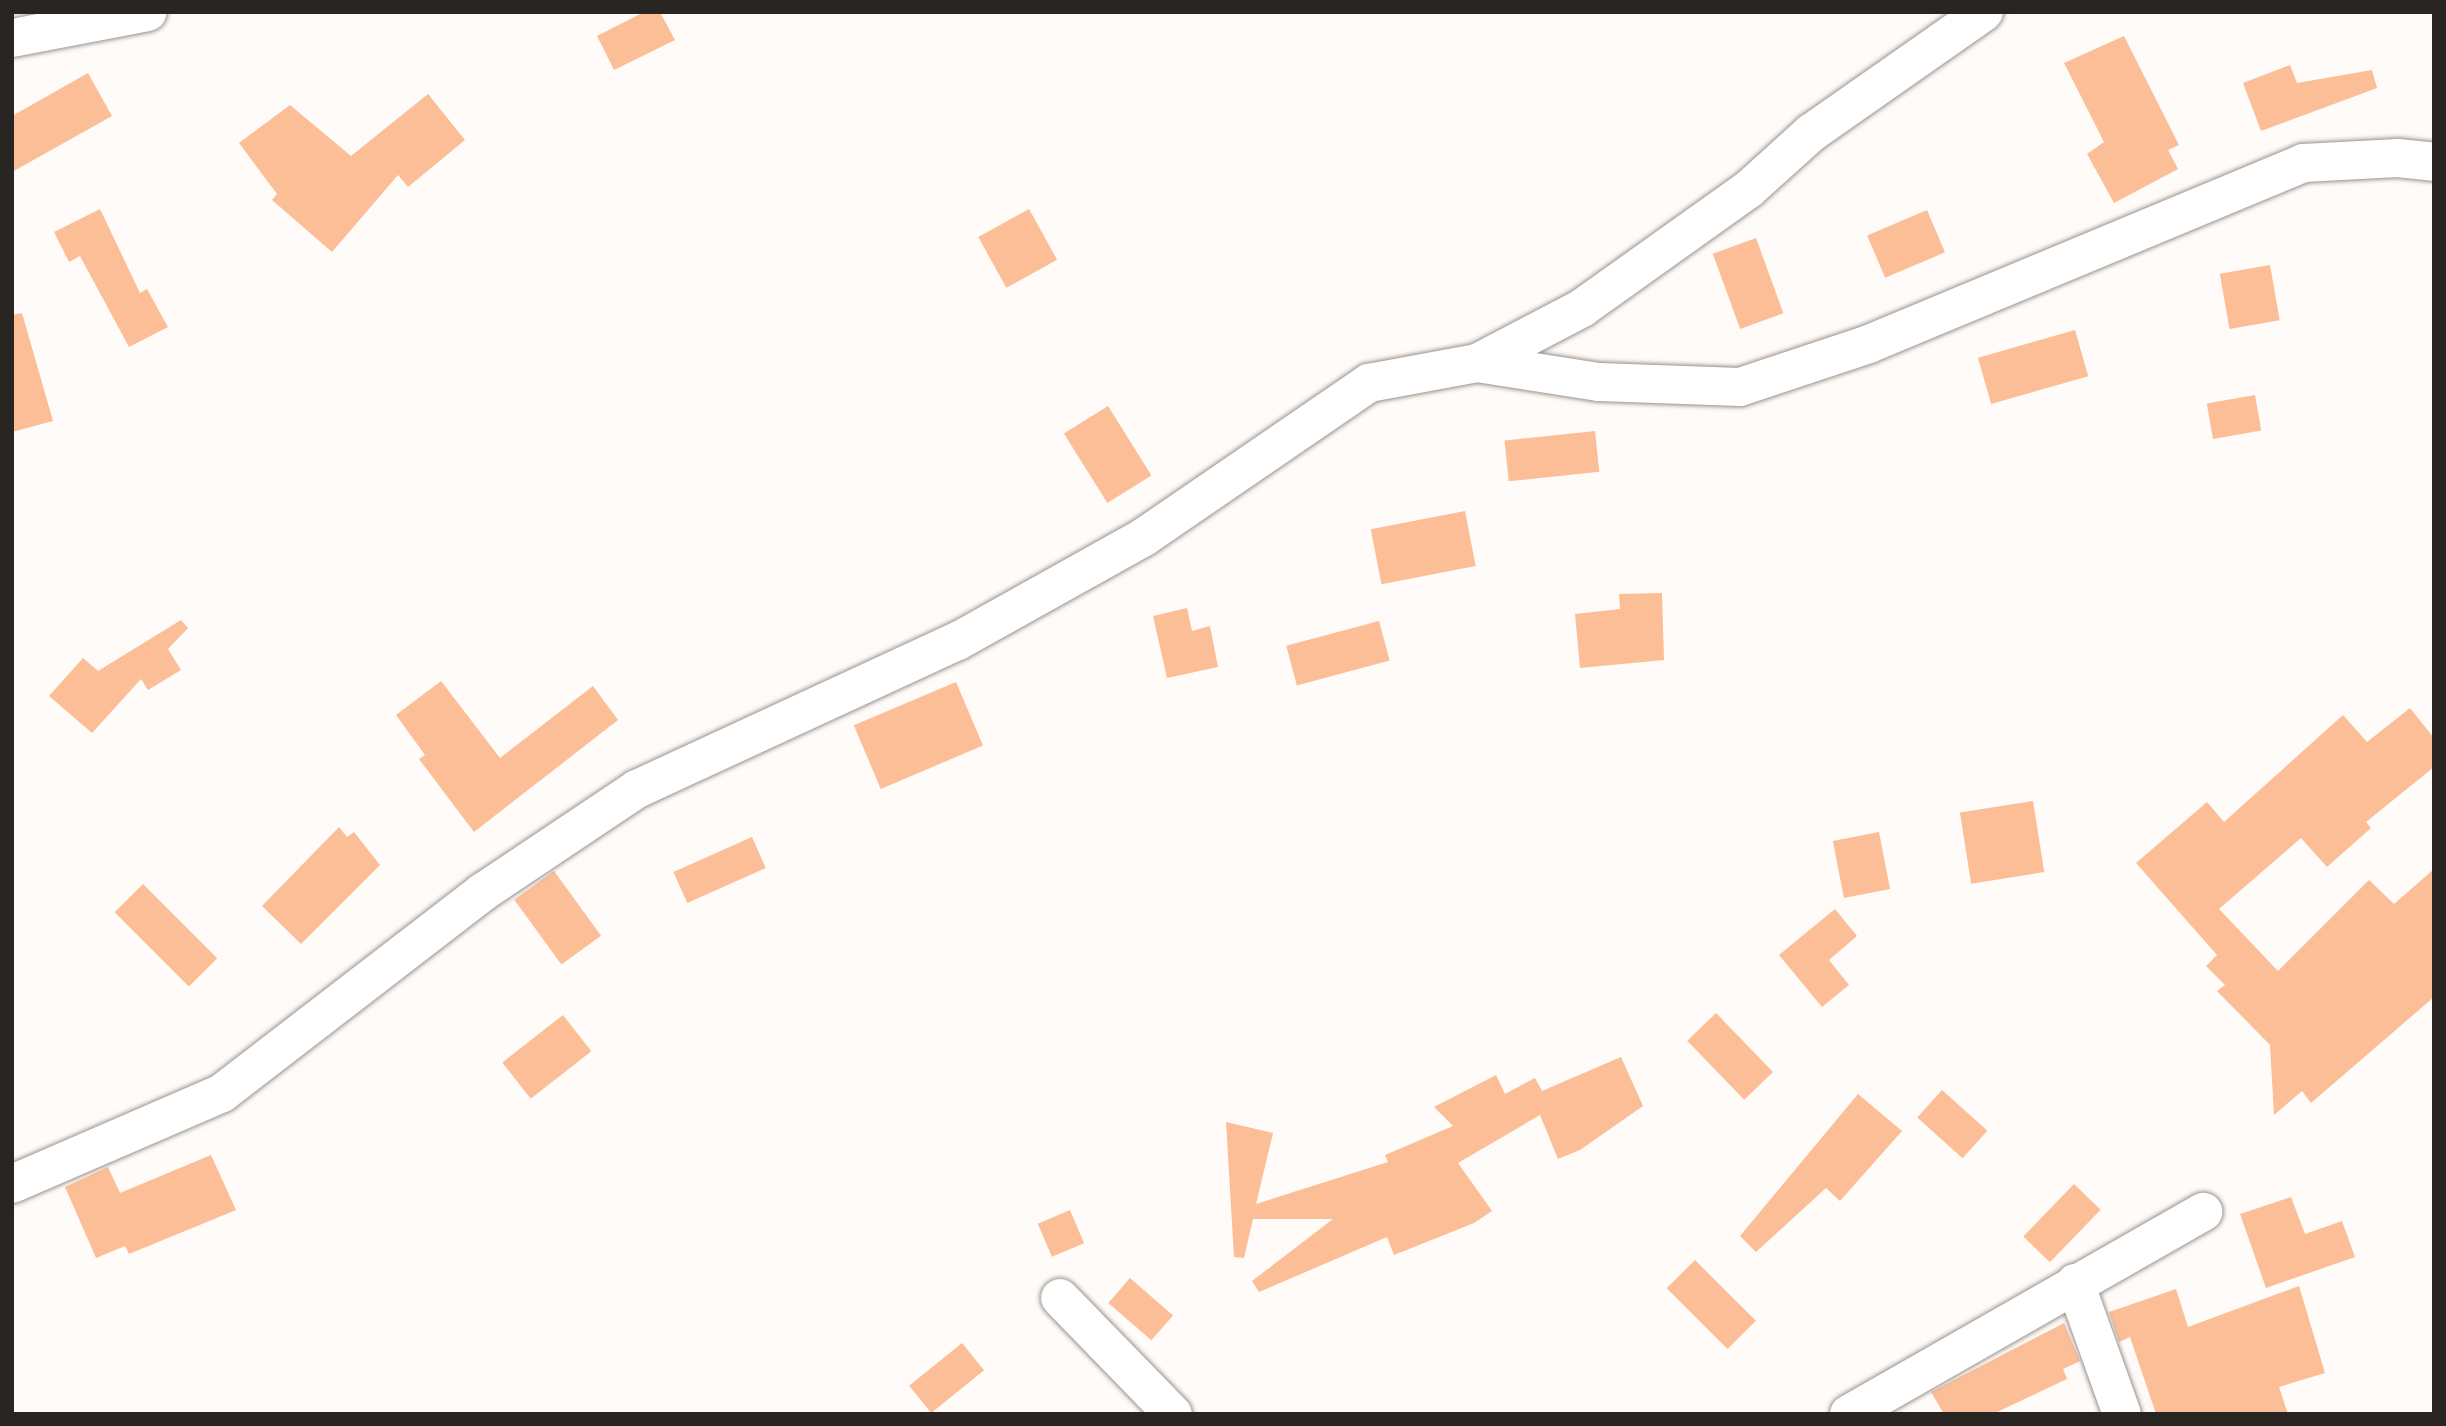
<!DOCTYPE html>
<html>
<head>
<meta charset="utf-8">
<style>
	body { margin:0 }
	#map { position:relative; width:2446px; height:1426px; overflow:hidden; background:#fefbf8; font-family:Ubuntu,sans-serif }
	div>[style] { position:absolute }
	.building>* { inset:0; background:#fbbe97; transform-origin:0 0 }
	.roads { filter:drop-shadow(0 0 2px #9b928c) drop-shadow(0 0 2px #9b928c) }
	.minor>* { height:38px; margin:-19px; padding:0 19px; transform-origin:19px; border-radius:19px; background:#fff }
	span { translate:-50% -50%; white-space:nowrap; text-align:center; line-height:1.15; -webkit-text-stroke:5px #fefbf8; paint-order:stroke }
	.frame { position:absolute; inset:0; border:14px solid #292523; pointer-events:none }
</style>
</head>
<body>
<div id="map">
	<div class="building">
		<div style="clip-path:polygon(644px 12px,660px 12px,675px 40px,614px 70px,597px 36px)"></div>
		<div style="clip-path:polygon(2124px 36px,2179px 145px,2168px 150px,2178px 169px,2114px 203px,2087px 154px,2104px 142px,2064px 63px)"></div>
		<div style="clip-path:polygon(2290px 65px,2297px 83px,2372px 70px,2377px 88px,2261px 131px,2243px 83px)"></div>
		<div style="clip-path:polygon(88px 73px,112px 116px,12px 172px,12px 116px)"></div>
		<div style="clip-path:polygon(428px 94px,465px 140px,408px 187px,398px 175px,332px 252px,272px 200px,277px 194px,239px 143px,290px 105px,351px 156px)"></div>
		<div style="clip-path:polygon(100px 209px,140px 293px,147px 289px,168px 327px,129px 347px,80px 256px,69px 262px,54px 232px)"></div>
		<div style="left:1029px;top:209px;width:58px;height:58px;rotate:61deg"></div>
		<div style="left:1927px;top:210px;width:46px;height:65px;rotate:67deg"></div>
		<div style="left:1756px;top:238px;width:80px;height:46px;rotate:70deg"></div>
		<div style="left:2270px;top:265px;width:56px;height:51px;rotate:80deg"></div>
		<div style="clip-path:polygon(22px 313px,53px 421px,12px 432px,12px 315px)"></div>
		<div style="left:2075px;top:330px;width:48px;height:101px;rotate:74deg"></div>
		<div style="left:2255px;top:395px;width:36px;height:49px;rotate:80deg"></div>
		<div style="left:1108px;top:406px;width:82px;height:52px;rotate:58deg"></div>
		<div style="left:1595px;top:431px;width:41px;height:91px;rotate:84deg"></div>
		<div style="left:1465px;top:511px;width:56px;height:96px;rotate:79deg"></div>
		<div style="clip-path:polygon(1662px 593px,1664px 660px,1580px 668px,1575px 614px,1620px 609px,1619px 594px)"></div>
		<div style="clip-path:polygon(1187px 608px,1192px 631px,1210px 626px,1218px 667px,1167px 678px,1153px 616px)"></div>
		<div style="clip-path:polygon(181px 620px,188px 628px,168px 649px,181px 670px,148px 690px,141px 679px,92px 733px,49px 696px,83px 658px,98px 671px)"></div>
		<div style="left:1379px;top:621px;width:41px;height:96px;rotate:75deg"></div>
		<div style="clip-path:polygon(441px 681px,500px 758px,593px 686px,618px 720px,474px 832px,419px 759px,425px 755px,396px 715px)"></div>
		<div style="left:956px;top:682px;width:69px;height:111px;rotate:67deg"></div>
		<div style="clip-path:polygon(2410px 708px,2434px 738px,2434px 767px,2366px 822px,2371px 828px,2327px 867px,2301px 838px,2219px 909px,2278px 971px,2369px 880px,2394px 904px,2434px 869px,2434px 997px,2311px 1103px,2302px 1091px,2274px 1115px,2270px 1045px,2217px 991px,2225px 985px,2206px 966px,2217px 955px,2136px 863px,2207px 802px,2224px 822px,2343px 715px,2367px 742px)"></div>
		<div style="left:2033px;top:801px;width:72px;height:74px;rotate:81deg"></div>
		<div style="clip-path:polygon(339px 827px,347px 837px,354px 832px,380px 865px,301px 944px,262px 906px)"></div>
		<div style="left:1879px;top:832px;width:58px;height:47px;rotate:79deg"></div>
		<div style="left:752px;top:837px;width:34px;height:86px;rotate:66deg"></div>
		<div style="left:554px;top:871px;width:80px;height:49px;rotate:54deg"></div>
		<div style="left:143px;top:884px;width:105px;height:40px;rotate:45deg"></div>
		<div style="clip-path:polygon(1835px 909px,1857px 936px,1829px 960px,1849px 985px,1822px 1007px,1779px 955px)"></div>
		<div style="left:1716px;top:1013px;width:82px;height:40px;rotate:46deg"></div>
		<div style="left:563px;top:1015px;width:46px;height:77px;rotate:52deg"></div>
		<div style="clip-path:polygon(1621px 1057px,1643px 1106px,1580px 1150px,1558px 1159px,1540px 1115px,1458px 1163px,1492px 1211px,1474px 1223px,1394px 1255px,1387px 1237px,1259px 1292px,1252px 1281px,1333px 1219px,1253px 1219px,1244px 1258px,1234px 1257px,1226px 1122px,1273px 1133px,1256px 1204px,1388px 1162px,1385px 1155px,1453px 1126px,1434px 1107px,1496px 1075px,1505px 1094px,1535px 1078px,1542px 1091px)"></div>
		<div style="left:1942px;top:1090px;width:61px;height:37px;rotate:42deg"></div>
		<div style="clip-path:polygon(1858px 1094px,1902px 1131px,1840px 1201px,1826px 1188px,1756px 1252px,1740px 1236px)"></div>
		<div style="clip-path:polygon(211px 1155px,236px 1210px,129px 1254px,125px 1246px,96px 1258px,65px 1187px,108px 1167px,120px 1193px)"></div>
		<div style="left:2074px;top:1184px;width:37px;height:73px;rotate:44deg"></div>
		<div style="clip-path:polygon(2291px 1197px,2305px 1234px,2342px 1221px,2355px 1257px,2266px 1288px,2240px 1214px)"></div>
		<div style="left:1070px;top:1210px;width:36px;height:35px;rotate:67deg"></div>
		<div style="left:1695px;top:1260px;width:86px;height:40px;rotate:45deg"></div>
		<div style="left:1130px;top:1278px;width:57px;height:33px;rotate:41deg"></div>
		<div style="clip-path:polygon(2299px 1286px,2325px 1373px,2279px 1387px,2288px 1414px,2156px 1414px,2130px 1337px,2119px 1342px,2109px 1312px,2176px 1289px,2188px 1327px)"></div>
		<div style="clip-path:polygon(2064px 1323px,2080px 1361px,2063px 1369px,2067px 1379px,1993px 1414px,1944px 1414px,1931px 1392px)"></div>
		<div style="left:962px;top:1343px;width:35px;height:68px;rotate:51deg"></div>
	</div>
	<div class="roads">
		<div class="minor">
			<div style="left:12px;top:38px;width:138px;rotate:-10.8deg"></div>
			<div style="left:1477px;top:363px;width:119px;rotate:-27.6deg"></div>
			<div style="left:1582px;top:308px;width:205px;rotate:-35.5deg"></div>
			<div style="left:1749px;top:189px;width:84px;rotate:-42.1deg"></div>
			<div style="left:1811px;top:133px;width:211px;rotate:-35deg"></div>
			<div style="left:12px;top:1184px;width:229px;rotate:-23.4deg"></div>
			<div style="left:222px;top:1093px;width:329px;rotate:-37.6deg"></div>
			<div style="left:483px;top:892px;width:185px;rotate:-33.8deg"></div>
			<div style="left:637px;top:789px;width:353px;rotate:-24.8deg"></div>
			<div style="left:958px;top:641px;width:213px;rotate:-29.2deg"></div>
			<div style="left:1144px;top:537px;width:273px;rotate:-34.4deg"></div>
			<div style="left:1369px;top:383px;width:110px;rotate:-10.5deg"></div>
			<div style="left:1477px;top:363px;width:123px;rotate:8.9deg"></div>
			<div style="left:1599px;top:382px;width:141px;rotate:2deg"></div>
			<div style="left:1740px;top:387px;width:136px;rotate:-18.4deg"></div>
			<div style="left:1869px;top:344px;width:470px;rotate:-22.6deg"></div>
			<div style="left:2303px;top:163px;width:95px;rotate:-3deg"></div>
			<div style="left:2398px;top:158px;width:36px;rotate:6deg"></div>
			<div style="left:2075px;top:1283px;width:139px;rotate:70.3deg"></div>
			<div style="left:1060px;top:1298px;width:162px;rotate:45.8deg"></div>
			<div style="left:1849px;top:1414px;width:408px;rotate:-29.7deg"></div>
		</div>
	</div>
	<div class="frame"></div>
</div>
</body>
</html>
